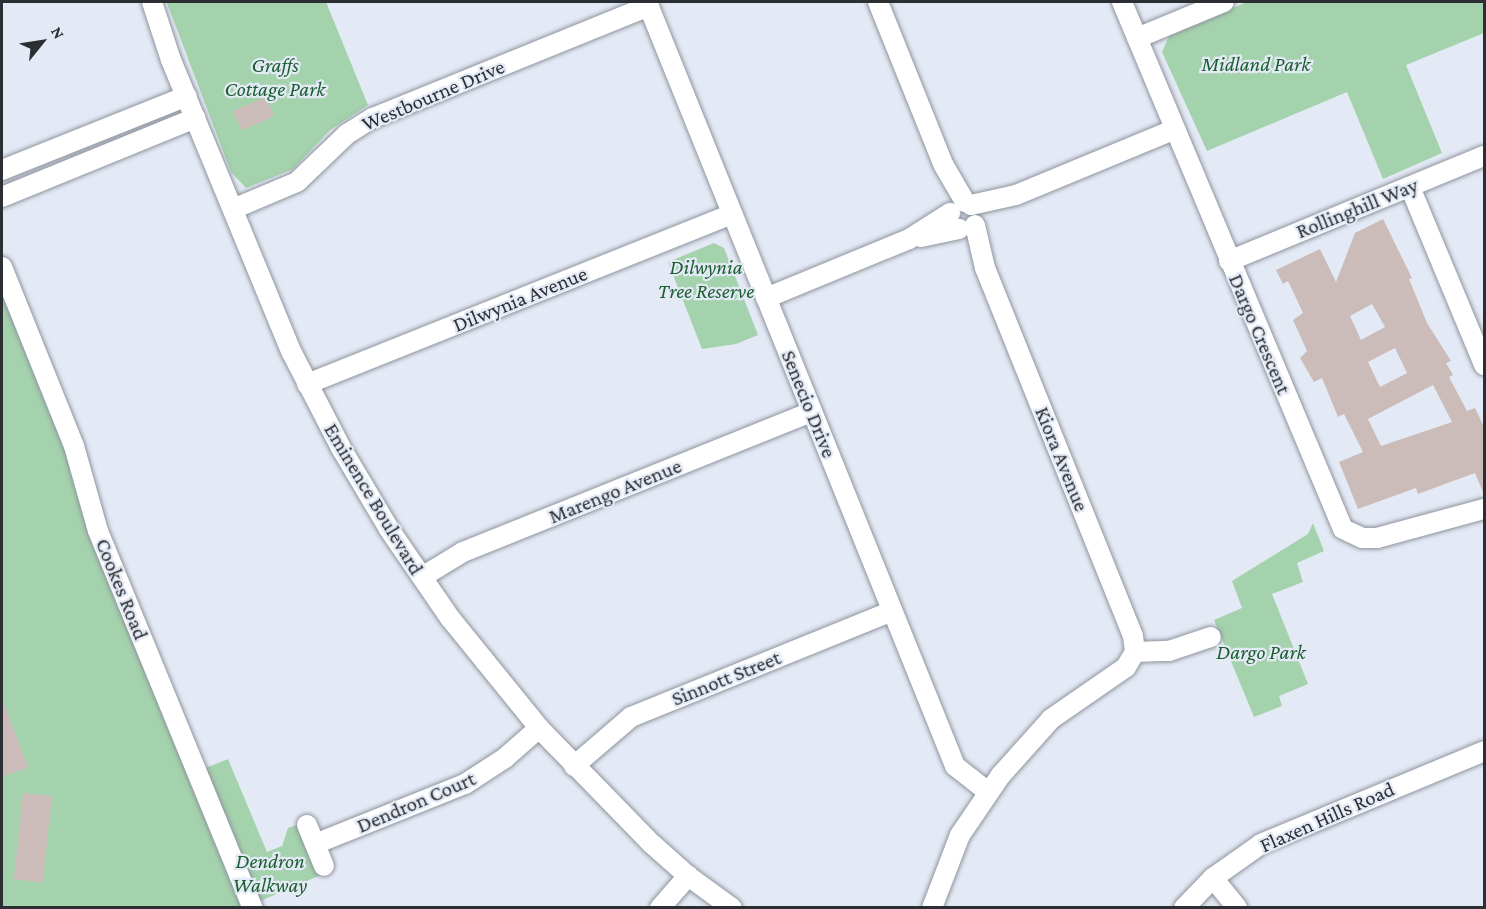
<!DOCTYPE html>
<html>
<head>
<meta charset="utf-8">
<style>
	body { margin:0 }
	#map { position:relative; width:1486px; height:909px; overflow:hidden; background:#e4eaf5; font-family:"Crimson Pro",serif }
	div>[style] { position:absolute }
	.green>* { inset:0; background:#a4d2ac }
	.building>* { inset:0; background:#cbbcba; transform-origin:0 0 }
	.roads { filter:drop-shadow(0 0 2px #8e949e) drop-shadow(0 0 2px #8e949e) }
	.minor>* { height:20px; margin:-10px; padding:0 10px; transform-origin:10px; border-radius:10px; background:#fff }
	span { translate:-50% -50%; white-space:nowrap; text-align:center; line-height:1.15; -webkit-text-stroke:4.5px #e4eaf5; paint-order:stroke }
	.park-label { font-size:21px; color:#1b5f30; font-style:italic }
	.street-label { font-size:21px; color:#2b2e32 }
	.frame { position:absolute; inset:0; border:3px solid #2b2e32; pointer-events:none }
	.north { position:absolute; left:12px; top:12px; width:60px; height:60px; -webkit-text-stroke:4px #e4eaf5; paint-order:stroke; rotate:60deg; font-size:16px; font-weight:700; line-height:24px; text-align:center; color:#2b2e32 }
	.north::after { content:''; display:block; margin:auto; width:21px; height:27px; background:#2b2e32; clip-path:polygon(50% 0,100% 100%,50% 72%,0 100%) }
</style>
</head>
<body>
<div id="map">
	<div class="green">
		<div style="clip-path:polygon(326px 2px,368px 105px,330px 130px,293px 169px,246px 188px,231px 172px,167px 3px)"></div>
		<div style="clip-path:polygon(1247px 2px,1484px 2px,1484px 33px,1406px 65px,1442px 153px,1383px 179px,1347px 92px,1207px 151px,1162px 52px,1170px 34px)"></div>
		<div style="clip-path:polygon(714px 243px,724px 248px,758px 335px,736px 344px,702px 349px,668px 262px)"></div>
		<div style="clip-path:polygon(2px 292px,63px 443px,246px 907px,2px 907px)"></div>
		<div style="clip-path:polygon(1313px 523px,1324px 551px,1297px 563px,1303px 582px,1272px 594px,1308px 684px,1279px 696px,1282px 706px,1254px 717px,1214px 620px,1242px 608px,1232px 581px,1308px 534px)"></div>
		<div style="clip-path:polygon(228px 759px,267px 852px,282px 846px,288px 828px,300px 824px,321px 875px,258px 902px,203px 769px)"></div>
	</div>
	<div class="building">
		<div style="left:266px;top:97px;width:21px;height:36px;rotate:67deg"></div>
		<div style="clip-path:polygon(evenodd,1383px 219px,1412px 278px,1409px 279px,1427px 323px,1451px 361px,1446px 363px,1453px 375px,1449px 377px,1467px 411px,1475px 408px,1485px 429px,1485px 497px,1475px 473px,1418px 494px,1416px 488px,1358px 509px,1339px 462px,1363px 452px,1344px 414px,1338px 417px,1322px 378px,1314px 382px,1300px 358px,1307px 351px,1293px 320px,1303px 313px,1288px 281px,1283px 284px,1276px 270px,1320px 249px,1336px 282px,1355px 233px,1383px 219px,1372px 304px,1385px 327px,1361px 340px,1350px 316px,1372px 304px,1383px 219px,1395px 348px,1407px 373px,1380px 387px,1368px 362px,1395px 348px,1383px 219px,1433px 385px,1452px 422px,1381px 446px,1368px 419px,1433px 385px)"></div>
		<div style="clip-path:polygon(3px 701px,28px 767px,2px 777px,2px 702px)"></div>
		<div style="left:23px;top:793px;width:29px;height:87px;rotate:6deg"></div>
	</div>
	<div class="roads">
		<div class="minor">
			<div style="left:152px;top:2px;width:61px;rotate:71.9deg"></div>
			<div style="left:171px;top:60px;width:317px;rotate:67.6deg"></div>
			<div style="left:292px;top:353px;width:107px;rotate:62.7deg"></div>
			<div style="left:341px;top:448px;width:94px;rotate:59.3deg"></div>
			<div style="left:389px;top:529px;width:108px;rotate:55.6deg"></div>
			<div style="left:450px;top:618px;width:141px;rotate:51deg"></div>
			<div style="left:539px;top:728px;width:162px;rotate:45.8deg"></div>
			<div style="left:652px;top:844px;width:48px;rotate:41.6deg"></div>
			<div style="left:688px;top:876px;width:54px;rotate:36deg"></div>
			<div style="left:647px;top:2px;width:824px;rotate:68.04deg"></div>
			<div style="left:955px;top:766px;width:42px;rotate:38.2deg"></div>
			<div style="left:878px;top:2px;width:175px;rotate:68.1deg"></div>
			<div style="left:943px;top:164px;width:44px;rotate:59.9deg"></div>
			<div style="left:1122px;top:2px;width:571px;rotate:67.25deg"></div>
			<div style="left:1343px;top:529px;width:21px;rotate:25deg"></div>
			<div style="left:1362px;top:538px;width:15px"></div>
			<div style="left:1377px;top:538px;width:111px;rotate:-15.2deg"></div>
			<div style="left:1137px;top:38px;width:94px;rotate:-22.5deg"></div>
			<div style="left:2px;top:170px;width:199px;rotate:-21.8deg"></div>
			<div style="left:1410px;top:187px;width:193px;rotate:67.4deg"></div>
			<div style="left:2px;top:197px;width:209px;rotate:-22.2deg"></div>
			<div style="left:971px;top:205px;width:46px;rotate:-12.5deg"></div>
			<div style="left:1016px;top:195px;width:172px;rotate:-22.5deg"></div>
			<div style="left:233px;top:209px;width:69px;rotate:-22.9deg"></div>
			<div style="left:297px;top:182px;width:69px;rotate:-43.8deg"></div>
			<div style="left:347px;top:134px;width:31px;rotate:-32deg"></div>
			<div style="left:373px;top:118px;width:298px;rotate:-22.1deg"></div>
			<div style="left:921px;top:237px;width:39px;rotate:-12deg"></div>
			<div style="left:1229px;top:261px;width:276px;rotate:-22.4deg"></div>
			<div style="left:2px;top:267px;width:193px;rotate:68.1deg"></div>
			<div style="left:74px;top:446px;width:88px;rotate:74.2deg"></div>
			<div style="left:98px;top:531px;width:408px;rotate:67.7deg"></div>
			<div style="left:766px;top:298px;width:155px;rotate:-22.4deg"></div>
			<div style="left:909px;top:239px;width:49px;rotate:-32.4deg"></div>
			<div style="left:307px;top:384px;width:458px;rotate:-21.8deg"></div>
			<div style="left:422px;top:577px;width:48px;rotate:-31.4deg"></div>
			<div style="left:463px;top:552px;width:376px;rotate:-21.9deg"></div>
			<div style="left:1135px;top:652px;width:34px;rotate:-2deg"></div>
			<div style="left:1169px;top:651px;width:44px;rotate:-18.4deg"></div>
			<div style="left:574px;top:766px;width:75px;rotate:-40.7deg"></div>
			<div style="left:631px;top:717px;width:282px;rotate:-22.1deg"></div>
			<div style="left:307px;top:825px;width:44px;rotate:67.5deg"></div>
			<div style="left:315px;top:844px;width:162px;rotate:-21.8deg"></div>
			<div style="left:465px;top:784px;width:48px;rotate:-33deg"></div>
			<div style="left:505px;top:758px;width:45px;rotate:-41.4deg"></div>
			<div style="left:1213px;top:878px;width:38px;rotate:51deg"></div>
			<div style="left:660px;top:908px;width:43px;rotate:-48.8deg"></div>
			<div style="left:932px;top:908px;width:78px;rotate:-69deg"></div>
			<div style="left:960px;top:835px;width:73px;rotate:-55.7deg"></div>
			<div style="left:1001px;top:775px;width:75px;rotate:-48.2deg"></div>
			<div style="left:1051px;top:719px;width:91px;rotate:-34.7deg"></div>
			<div style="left:1126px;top:667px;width:17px;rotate:-59deg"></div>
			<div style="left:1135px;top:652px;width:16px;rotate:-97deg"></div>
			<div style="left:1133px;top:636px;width:397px;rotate:-111.9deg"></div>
			<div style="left:985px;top:268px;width:44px;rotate:-103.1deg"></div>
			<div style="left:1184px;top:908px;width:42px;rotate:-46deg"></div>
			<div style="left:1213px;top:878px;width:59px;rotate:-35.3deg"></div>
			<div style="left:1261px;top:844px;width:242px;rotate:-22.6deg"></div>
		</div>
	</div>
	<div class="park-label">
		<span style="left:1256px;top:64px">Midland Park</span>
		<span style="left:275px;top:77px">Graffs<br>Cottage Park</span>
		<span style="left:706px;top:279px">Dilwynia<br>Tree Reserve</span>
		<span style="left:1261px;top:652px">Dargo Park</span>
		<span style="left:270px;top:873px">Dendron<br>Walkway</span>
	</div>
	<div class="street-label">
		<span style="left:433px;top:95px;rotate:-23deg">Westbourne Drive</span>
		<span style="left:1357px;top:208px;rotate:-22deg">Rollinghill Way</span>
		<span style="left:520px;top:299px;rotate:-22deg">Dilwynia Avenue</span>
		<span style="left:1260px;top:334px;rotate:67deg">Dargo Crescent</span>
		<span style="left:809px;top:404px;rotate:68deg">Senecio Drive</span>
		<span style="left:1062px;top:459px;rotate:68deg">Kiora Avenue</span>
		<span style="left:615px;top:491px;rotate:-22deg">Marengo Avenue</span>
		<span style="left:374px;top:499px;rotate:59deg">Eminence Boulevard</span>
		<span style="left:122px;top:589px;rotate:68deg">Cookes Road</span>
		<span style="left:726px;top:678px;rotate:-22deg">Sinnott Street</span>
		<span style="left:416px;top:802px;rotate:-23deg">Dendron Court</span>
		<span style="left:1327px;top:817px;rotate:-24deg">Flaxen Hills Road</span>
	</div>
	<div class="frame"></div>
	<div class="north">N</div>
</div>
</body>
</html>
